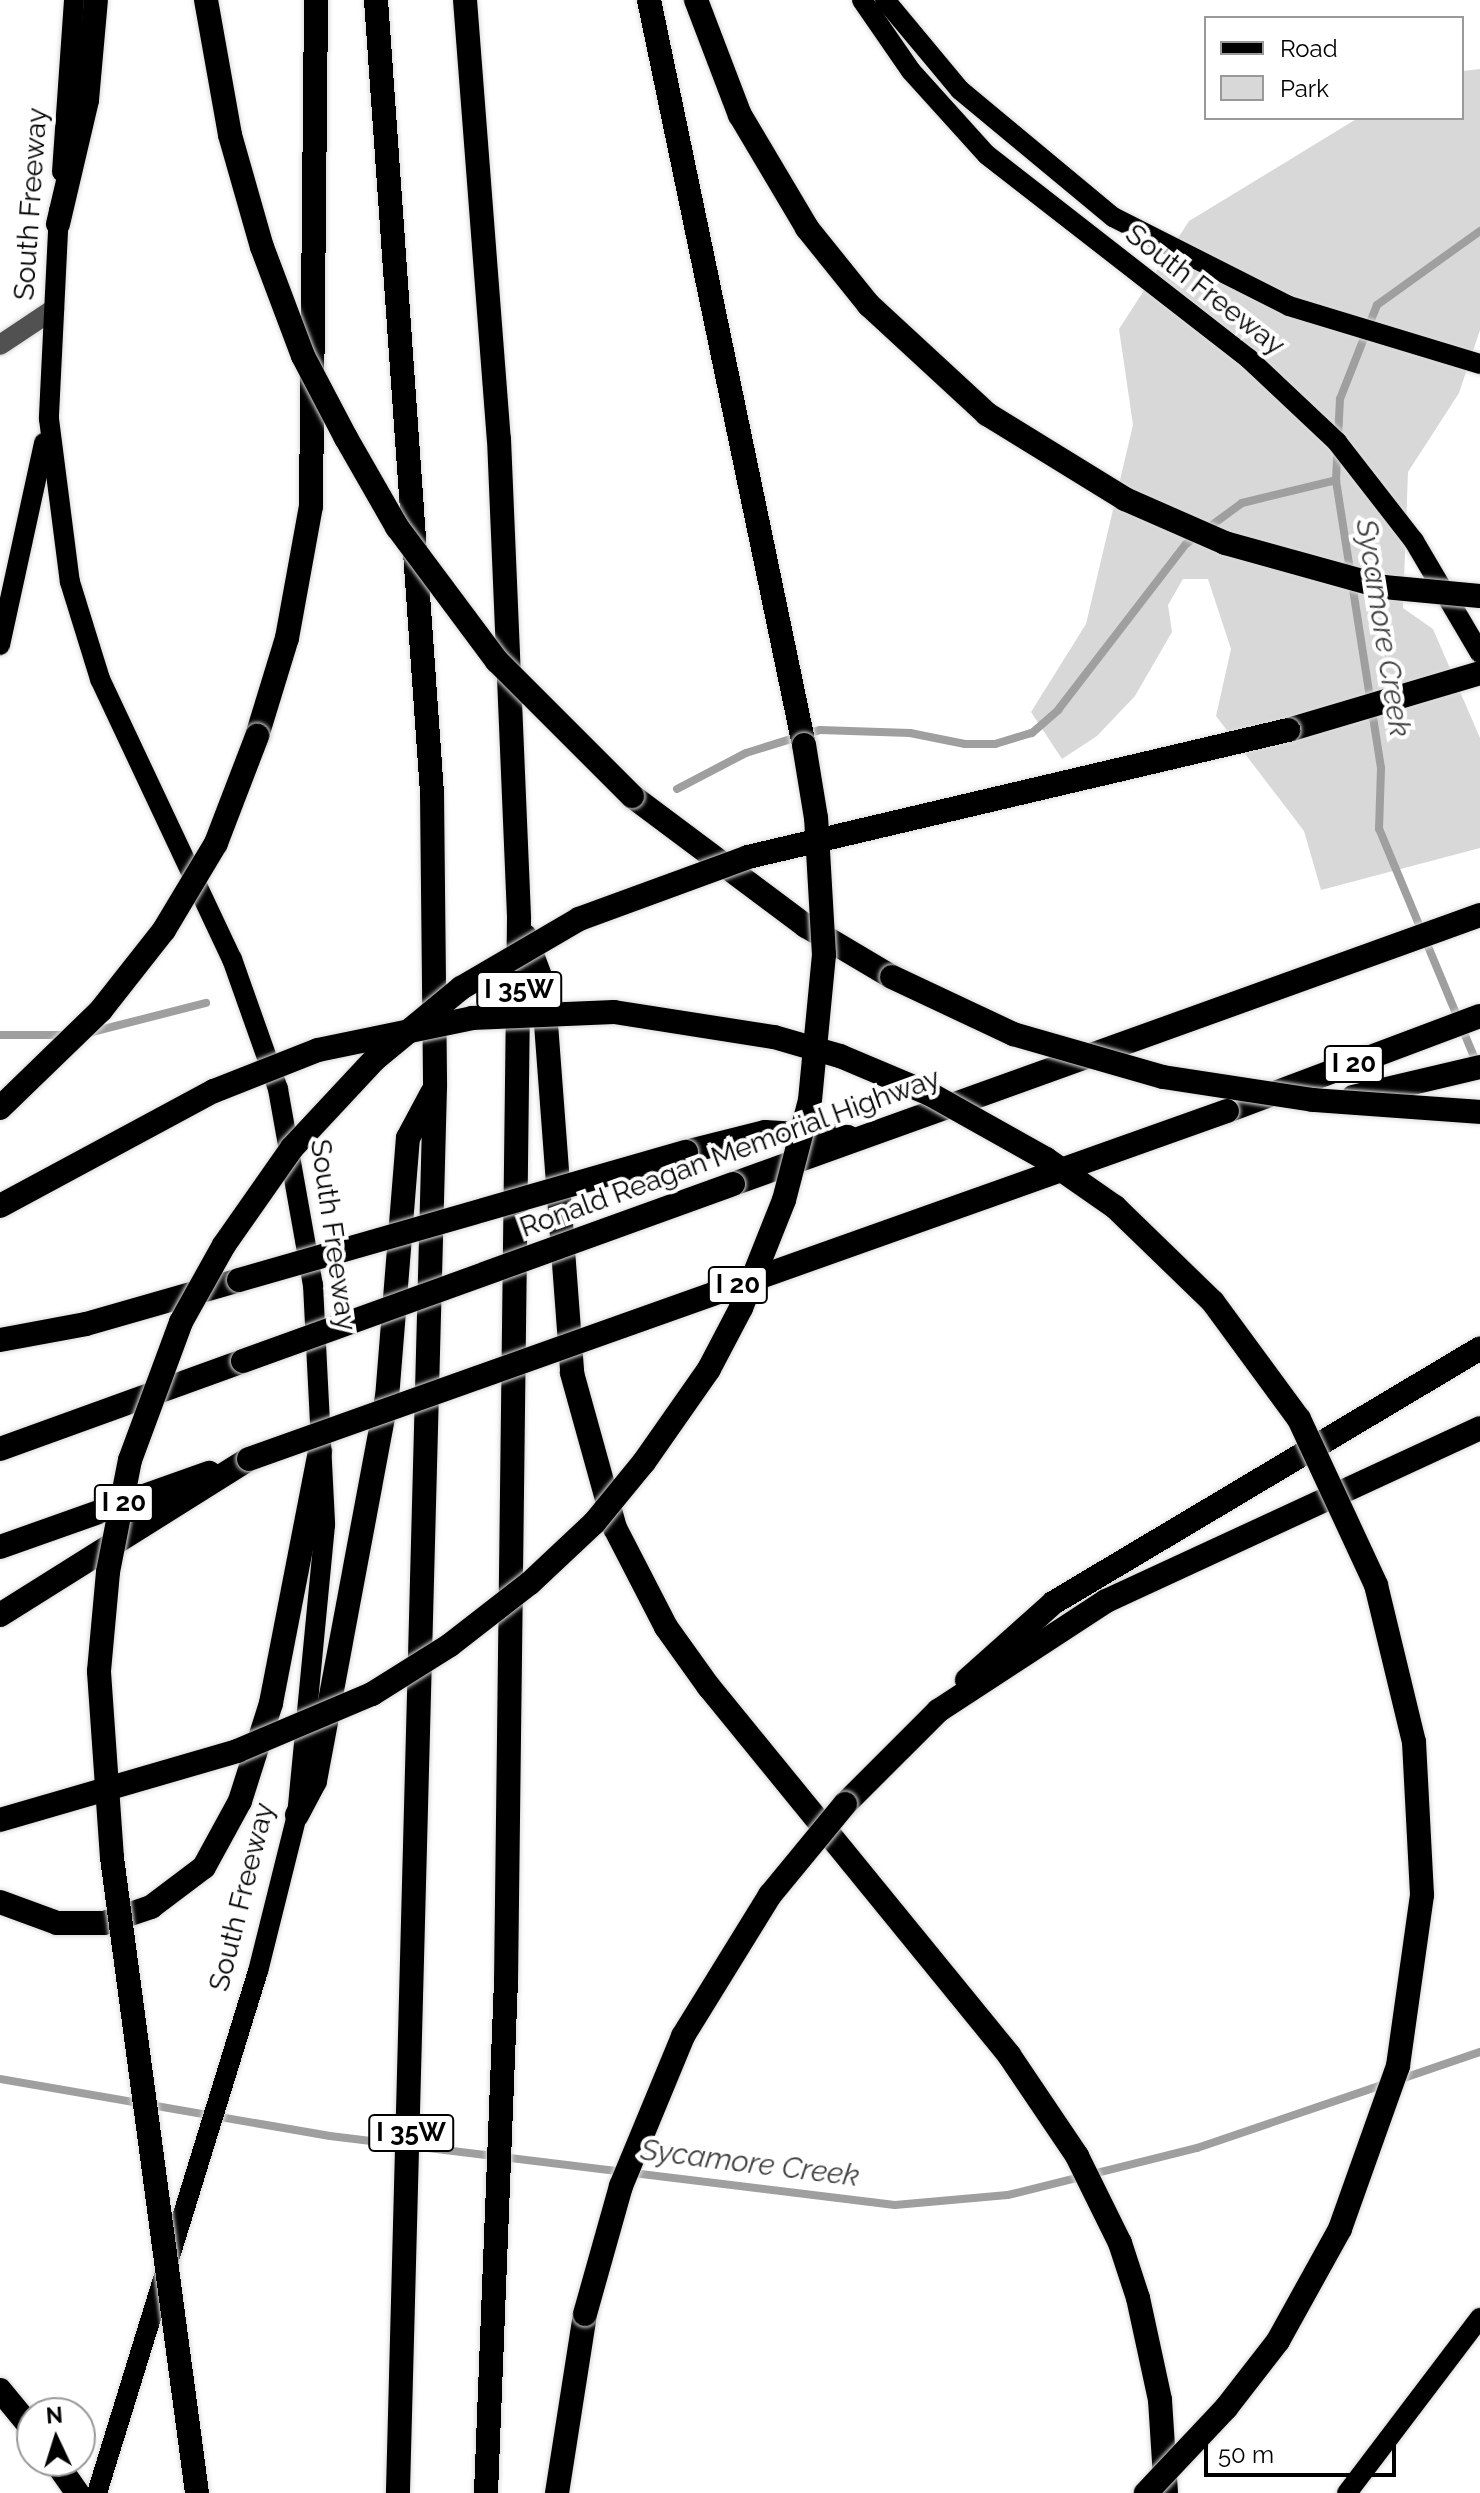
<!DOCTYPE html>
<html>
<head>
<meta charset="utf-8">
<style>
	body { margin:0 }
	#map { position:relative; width:1480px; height:2493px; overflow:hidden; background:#fff; font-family:Raleway,sans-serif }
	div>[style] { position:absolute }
	.green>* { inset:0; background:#d8d8d8 }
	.stream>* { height:8px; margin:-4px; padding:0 4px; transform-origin:4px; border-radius:4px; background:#9f9f9f }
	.roads { filter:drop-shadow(0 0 2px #dbdbdb) drop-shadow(0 0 2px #dbdbdb) }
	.minor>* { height:20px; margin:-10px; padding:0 10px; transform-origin:10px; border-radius:10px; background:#515151 }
	.major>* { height:20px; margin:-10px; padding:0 10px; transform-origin:10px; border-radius:10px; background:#000 }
	.highway>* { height:24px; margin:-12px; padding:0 12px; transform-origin:12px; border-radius:12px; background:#000 }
	.bridges { filter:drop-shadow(0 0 2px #dbdbdb) drop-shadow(0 0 2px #dbdbdb) }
	.highway-bridge>* { height:24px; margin:-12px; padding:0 12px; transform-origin:12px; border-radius:12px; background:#000 }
	span { translate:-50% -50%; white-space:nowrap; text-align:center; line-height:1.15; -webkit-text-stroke:8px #fff; paint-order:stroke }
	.shield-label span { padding:2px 6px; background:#fff; border:2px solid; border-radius:6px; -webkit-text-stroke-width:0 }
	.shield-label { font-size:26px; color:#000; font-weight:700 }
	.street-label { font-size:28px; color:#000 }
	.water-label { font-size:30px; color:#404040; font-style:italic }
	.legend { position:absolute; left:1204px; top:16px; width:260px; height:104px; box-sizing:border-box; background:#fff; border:2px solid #999; margin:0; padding:10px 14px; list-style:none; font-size:24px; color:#000 }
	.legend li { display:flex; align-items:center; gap:16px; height:40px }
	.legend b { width:40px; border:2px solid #999 }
	.north { position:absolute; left:16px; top:2397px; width:80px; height:80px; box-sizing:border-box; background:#fff; border:2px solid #999; border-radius:50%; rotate:356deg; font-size:22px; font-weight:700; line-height:32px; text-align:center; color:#000 }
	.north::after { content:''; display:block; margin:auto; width:28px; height:36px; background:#000; clip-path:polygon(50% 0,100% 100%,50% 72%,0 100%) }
	.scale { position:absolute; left:1204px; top:2441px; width:192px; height:36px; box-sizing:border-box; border:4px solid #000; border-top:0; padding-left:10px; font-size:24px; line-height:28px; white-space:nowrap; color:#000; -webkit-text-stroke:6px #fff; paint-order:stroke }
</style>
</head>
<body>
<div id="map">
	<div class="green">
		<div style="clip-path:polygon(1480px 69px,1480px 330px,1459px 393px,1408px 472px,1403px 608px,1433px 629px,1480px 738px,1480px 848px,1321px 890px,1304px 831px,1216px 716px,1231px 649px,1208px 579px,1183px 579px,1168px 605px,1172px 632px,1135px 696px,1097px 736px,1062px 759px,1031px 712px,1086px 624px,1133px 425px,1119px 329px,1189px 221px,1358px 118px,1462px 118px,1462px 71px)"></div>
	</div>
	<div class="stream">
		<div style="left:677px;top:789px;width:78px;rotate:-27.6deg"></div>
		<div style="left:746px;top:753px;width:77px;rotate:-17.3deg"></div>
		<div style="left:820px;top:730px;width:90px;rotate:1.9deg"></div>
		<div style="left:910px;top:733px;width:56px;rotate:11.3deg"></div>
		<div style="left:965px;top:744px;width:30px"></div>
		<div style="left:995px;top:744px;width:39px;rotate:-17deg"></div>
		<div style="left:1032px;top:733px;width:35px;rotate:-41deg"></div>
		<div style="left:1058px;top:710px;width:210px;rotate:-52.4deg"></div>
		<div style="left:1186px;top:544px;width:69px;rotate:-36.2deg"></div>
		<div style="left:1242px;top:503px;width:97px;rotate:-13.7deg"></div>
		<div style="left:84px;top:1034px;width:126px;rotate:-14.3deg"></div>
		<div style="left:0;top:1035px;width:67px"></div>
		<div style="left:1477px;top:1064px;width:255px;rotate:-112.6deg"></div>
		<div style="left:1379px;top:829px;width:61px;rotate:-88.1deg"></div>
		<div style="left:1381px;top:768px;width:291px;rotate:-98.9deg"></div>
		<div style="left:1336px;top:480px;width:81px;rotate:-87.2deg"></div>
		<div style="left:1340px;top:399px;width:101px;rotate:-68.5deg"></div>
		<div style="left:1377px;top:305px;width:127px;rotate:-35.7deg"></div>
		<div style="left:0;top:2079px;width:335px;rotate:9.8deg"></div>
		<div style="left:330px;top:2136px;width:569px;rotate:6.96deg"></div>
		<div style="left:895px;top:2205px;width:113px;rotate:-5.1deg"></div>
		<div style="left:1008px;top:2195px;width:195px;rotate:-14deg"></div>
		<div style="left:1197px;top:2148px;width:199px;rotate:-18.8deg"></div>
		<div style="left:1398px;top:2080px;width:87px;rotate:-18.9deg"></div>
	</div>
	<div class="roads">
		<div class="minor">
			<div style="left:0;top:345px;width:65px;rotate:-33.7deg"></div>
		</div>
		<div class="major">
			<div style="left:862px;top:0;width:86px;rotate:55.4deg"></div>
			<div style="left:911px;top:71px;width:113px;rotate:47.9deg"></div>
			<div style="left:987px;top:155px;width:332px;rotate:37.9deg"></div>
			<div style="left:1249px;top:359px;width:121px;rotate:43.3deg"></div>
			<div style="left:1337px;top:442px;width:125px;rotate:52.1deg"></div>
			<div style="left:1414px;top:541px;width:130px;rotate:59.5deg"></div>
			<div style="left:885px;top:0;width:117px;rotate:50.2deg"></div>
			<div style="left:960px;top:90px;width:199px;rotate:39.7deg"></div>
			<div style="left:1113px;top:217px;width:197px;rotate:26.8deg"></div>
			<div style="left:1289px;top:306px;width:200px;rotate:16.9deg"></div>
			<div style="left:62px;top:172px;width:172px;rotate:-86deg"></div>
			<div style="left:59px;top:211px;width:208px;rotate:92.8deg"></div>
			<div style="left:49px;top:419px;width:164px;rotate:82.7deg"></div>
			<div style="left:70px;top:582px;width:102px;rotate:72.8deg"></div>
			<div style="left:100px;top:679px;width:310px;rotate:64.8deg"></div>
			<div style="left:232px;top:959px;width:138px;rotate:70.5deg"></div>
			<div style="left:278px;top:1089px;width:199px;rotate:79.9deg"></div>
			<div style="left:313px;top:1285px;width:240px;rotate:87.1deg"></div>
			<div style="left:325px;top:1525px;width:291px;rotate:95.5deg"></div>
			<div style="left:297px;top:1815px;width:161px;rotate:104deg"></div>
			<div style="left:258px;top:1971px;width:546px;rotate:107.14deg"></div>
			<div style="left:0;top:645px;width:207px;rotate:-77.7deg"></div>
			<div style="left:1347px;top:2493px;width:220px;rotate:-52.8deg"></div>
		</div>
		<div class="highway">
			<div style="left:376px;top:0;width:795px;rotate:85.96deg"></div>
			<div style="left:432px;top:793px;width:294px;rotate:89.4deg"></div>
			<div style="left:435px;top:1087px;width:1406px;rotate:91.51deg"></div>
			<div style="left:465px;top:0;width:440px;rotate:85.6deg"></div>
			<div style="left:499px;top:439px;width:480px;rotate:87.6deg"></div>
			<div style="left:519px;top:919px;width:1062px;rotate:90.7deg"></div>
			<div style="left:506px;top:1981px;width:512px;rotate:92.24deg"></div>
			<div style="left:649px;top:0;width:761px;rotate:78.25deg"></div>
			<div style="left:58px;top:224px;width:127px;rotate:-76.8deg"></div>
			<div style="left:87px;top:100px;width:100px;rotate:-84.9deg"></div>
			<div style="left:1288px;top:730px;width:200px;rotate:-16.5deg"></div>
			<div style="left:257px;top:736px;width:102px;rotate:-73deg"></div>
			<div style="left:287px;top:638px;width:134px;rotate:-79.7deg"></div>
			<div style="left:311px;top:506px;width:506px;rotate:-89.43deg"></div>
			<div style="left:632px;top:796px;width:217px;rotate:36.8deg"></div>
			<div style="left:806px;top:926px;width:100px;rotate:30.7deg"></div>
			<div style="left:525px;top:936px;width:51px;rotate:69.4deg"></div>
			<div style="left:543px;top:984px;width:390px;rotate:85.7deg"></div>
			<div style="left:572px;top:1373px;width:161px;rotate:74.5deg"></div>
			<div style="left:615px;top:1528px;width:111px;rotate:62.7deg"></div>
			<div style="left:666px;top:1627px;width:74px;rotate:54.4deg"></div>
			<div style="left:709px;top:1687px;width:475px;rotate:50.8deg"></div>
			<div style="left:1009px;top:2055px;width:122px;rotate:56deg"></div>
			<div style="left:1077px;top:2156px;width:97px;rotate:63.7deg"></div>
			<div style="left:1120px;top:2243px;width:58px;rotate:71.9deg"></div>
			<div style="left:1138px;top:2298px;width:104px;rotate:77.8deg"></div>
			<div style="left:1160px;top:2400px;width:93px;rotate:86.3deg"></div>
			<div style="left:1353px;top:1097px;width:130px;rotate:-13.3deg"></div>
			<div style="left:1227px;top:1111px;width:270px;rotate:-20.6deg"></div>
			<div style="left:686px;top:1152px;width:81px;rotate:-14.2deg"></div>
			<div style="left:765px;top:1132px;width:83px;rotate:3.4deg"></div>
			<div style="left:733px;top:1184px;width:794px;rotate:-19.8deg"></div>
			<div style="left:0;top:1340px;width:87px;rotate:-10.5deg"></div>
			<div style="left:86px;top:1324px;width:159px;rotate:-16deg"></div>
			<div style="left:0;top:1449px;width:258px;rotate:-19.9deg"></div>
			<div style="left:0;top:1547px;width:222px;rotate:-19.5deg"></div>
			<div style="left:0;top:1615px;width:294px;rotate:-32.1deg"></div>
			<div style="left:967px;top:1680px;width:115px;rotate:-41.8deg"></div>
			<div style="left:1053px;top:1603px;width:497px;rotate:-30.8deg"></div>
			<div style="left:845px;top:1804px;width:132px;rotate:-45deg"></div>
			<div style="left:938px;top:1711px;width:201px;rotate:-33.2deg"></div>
			<div style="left:1106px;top:1601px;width:412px;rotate:-24.8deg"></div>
			<div style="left:297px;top:1815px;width:38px;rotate:-62deg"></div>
			<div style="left:315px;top:1781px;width:390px;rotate:-79.4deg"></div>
			<div style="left:387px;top:1398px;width:261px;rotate:-85.4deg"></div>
			<div style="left:408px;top:1138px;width:51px;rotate:-61.9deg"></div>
			<div style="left:0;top:1902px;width:61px;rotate:20.2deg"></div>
			<div style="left:57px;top:1923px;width:47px"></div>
			<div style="left:104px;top:1923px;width:50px;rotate:-18.8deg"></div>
			<div style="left:151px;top:1907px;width:66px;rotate:-37deg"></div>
			<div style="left:204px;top:1867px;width:75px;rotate:-61.4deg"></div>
			<div style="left:240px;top:1801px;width:103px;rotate:-72.4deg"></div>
			<div style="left:271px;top:1703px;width:256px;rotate:-79deg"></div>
			<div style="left:0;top:2390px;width:50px;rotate:50.6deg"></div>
			<div style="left:55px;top:2461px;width:39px;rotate:55deg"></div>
			<div style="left:557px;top:2493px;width:181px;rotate:-81.1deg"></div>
		</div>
	</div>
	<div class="bridges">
		<div class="highway-bridge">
			<div style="left:206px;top:0;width:137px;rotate:79.9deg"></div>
			<div style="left:230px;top:135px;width:116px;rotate:74.1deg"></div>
			<div style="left:262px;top:247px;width:116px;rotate:69.4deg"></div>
			<div style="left:303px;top:356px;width:93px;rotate:62.3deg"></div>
			<div style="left:346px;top:438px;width:103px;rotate:60.2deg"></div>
			<div style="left:397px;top:527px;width:167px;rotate:53.3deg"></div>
			<div style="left:497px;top:661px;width:191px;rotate:45deg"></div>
			<div style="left:696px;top:0;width:123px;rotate:69.1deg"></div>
			<div style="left:740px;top:115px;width:131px;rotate:59.3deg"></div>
			<div style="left:807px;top:228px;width:99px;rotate:51.2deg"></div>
			<div style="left:869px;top:305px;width:161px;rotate:42.7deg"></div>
			<div style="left:987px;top:414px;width:162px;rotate:31.6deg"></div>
			<div style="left:1125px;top:499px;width:109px;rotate:23.7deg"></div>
			<div style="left:1225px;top:543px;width:165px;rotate:15.5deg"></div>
			<div style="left:1384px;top:587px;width:96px;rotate:5.4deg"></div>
			<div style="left:892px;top:977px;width:134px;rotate:25.2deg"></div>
			<div style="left:1013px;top:1034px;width:156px;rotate:16deg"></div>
			<div style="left:1163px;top:1077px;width:152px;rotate:8.7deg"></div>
			<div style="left:1313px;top:1100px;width:167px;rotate:4.1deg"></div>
			<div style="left:0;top:1108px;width:141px;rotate:-44.1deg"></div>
			<div style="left:101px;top:1010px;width:102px;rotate:-51.8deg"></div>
			<div style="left:164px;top:930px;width:101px;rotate:-59.1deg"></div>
			<div style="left:216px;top:843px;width:115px;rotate:-69deg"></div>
			<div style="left:0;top:1206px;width:243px;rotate:-28.3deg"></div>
			<div style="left:214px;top:1091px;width:112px;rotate:-21.5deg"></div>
			<div style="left:318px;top:1050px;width:157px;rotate:-11.7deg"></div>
			<div style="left:472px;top:1018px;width:142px;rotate:-2.4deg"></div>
			<div style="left:614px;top:1012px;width:162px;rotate:8.9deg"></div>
			<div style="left:774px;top:1037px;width:69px;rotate:16.1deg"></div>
			<div style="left:840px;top:1056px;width:98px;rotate:22.9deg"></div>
			<div style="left:930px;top:1094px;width:133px;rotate:29.3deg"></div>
			<div style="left:1046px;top:1159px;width:84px;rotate:34.8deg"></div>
			<div style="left:1115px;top:1207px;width:136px;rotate:44.1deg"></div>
			<div style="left:1213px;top:1302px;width:145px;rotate:53.7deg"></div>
			<div style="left:1299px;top:1419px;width:183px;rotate:65.1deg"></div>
			<div style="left:1376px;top:1585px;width:162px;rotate:76.4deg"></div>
			<div style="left:1414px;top:1742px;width:153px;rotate:87deg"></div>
			<div style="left:1422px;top:1895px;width:173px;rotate:98deg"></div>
			<div style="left:1398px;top:2066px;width:173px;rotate:109.6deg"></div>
			<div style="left:1340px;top:2229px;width:128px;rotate:119deg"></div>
			<div style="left:1278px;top:2341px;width:85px;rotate:127.8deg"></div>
			<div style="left:1226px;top:2408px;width:117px;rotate:133.3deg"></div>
			<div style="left:239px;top:1280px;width:465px;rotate:-16deg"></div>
			<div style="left:243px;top:1361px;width:521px;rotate:-19.86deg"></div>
			<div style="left:249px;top:1459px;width:1038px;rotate:-19.59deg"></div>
			<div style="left:0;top:1820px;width:247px;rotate:-16.2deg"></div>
			<div style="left:237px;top:1751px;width:147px;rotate:-22.9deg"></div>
			<div style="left:372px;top:1694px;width:92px;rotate:-32.1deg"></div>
			<div style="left:450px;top:1645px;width:101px;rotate:-37.8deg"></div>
			<div style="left:530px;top:1583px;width:88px;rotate:-43.2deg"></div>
			<div style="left:594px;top:1523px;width:79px;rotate:-50.7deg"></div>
			<div style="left:644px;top:1462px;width:113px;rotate:-55deg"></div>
			<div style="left:709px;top:1369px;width:69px;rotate:-62.3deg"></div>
			<div style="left:741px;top:1308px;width:116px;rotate:-68.3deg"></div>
			<div style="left:784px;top:1200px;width:103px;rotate:-75.4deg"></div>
			<div style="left:810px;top:1100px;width:146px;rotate:-84.5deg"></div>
			<div style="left:824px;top:955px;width:137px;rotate:-93.3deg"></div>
			<div style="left:816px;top:818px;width:74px;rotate:-99.3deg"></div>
			<div style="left:585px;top:2314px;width:133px;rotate:-74.3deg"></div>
			<div style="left:621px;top:2186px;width:162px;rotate:-67.5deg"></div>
			<div style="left:683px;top:2036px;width:166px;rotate:-58.3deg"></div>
			<div style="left:770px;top:1895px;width:118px;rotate:-50.5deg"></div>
			<div style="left:197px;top:2493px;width:641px;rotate:-97.62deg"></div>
			<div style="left:112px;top:1858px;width:187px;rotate:-94deg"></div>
			<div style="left:99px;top:1671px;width:99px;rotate:-84.8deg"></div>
			<div style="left:108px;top:1572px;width:114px;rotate:-78.9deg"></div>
			<div style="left:130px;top:1460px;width:147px;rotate:-69.7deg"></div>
			<div style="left:181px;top:1322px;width:88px;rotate:-60.8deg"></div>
			<div style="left:224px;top:1245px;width:118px;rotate:-55deg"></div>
			<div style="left:292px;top:1148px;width:122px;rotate:-47deg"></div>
			<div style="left:375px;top:1059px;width:112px;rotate:-39.5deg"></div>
			<div style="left:461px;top:988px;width:137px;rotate:-30.3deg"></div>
			<div style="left:579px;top:919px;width:180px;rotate:-20.1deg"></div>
			<div style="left:748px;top:857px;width:555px;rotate:-13.23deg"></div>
		</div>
	</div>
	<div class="shield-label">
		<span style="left:519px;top:990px">I 35W</span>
		<span style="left:1354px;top:1064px">I 20</span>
		<span style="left:738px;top:1285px">I 20</span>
		<span style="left:124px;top:1503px">I 20</span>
		<span style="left:411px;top:2133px">I 35W</span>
	</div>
	<div class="street-label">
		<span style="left:31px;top:204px;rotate:-86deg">South Freeway</span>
		<span style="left:1205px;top:290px;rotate:38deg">South Freeway</span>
		<span style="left:730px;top:1153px;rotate:-20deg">Ronald Reagan Memorial Highway</span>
		<span style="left:333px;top:1235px;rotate:82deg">South Freeway</span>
		<span style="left:242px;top:1897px;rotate:-76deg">South Freeway</span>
	</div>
	<div class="water-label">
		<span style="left:1383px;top:628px;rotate:81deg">Sycamore Creek</span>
		<span style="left:750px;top:2163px;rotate:7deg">Sycamore Creek</span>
	</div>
	<ul class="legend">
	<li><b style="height:10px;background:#000"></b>Road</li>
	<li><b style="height:22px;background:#d8d8d8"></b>Park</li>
	</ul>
	<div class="north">N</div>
	<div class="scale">50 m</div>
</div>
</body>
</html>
